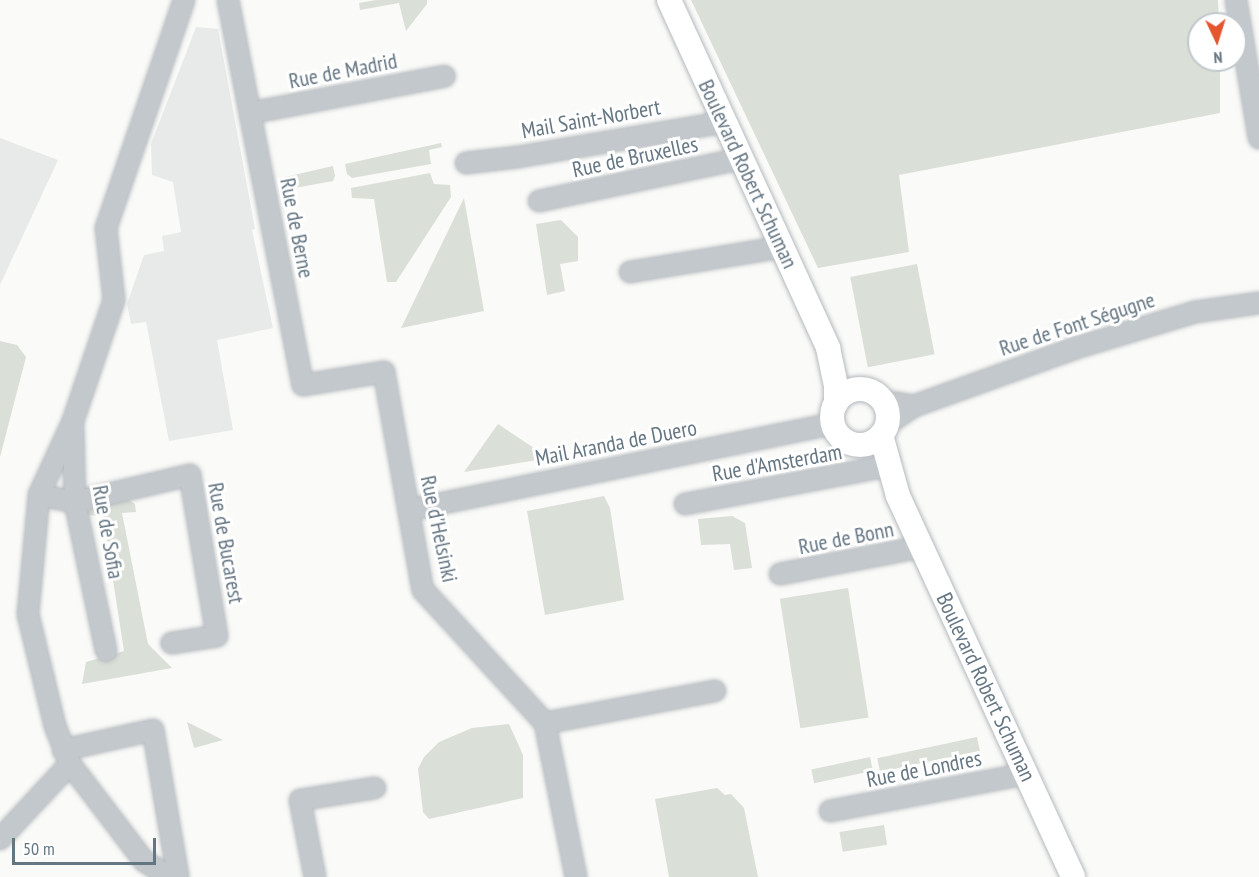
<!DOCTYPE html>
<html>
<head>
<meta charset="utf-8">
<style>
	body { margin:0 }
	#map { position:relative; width:1259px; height:877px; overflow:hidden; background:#fafaf8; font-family:"PT Sans Narrow",sans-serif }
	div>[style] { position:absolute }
	.built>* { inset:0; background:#e8e9e9 }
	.green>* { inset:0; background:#dadfd7; transform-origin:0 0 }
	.roads { filter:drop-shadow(0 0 2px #b5babe) drop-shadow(0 0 2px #b5babe) }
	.minor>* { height:20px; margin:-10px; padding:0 10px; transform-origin:10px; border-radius:10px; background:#c3c8cc }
	.major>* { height:24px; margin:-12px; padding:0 12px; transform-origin:12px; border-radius:12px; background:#fff }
	.major>.ring { margin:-12px; padding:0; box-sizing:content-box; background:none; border:24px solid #fff; border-radius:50% }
	span { translate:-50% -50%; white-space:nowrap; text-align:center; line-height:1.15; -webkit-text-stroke:6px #fff; paint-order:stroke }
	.street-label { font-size:22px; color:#657683 }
	.north { position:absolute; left:1187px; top:12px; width:60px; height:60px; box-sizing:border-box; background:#fff; border:2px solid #c1c8cd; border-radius:50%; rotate:176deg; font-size:16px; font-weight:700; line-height:24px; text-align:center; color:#657683 }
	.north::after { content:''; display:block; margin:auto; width:21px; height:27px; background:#e4572e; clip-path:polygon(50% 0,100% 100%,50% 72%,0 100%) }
	.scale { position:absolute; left:12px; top:838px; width:144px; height:27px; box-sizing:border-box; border:3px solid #657683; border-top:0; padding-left:8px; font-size:18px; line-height:21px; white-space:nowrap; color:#657683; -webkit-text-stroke:4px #fff; paint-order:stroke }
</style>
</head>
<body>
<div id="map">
	<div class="built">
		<div style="clip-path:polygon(196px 27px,218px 29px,255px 229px,252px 230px,273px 328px,217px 340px,233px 430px,169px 441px,146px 322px,131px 324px,127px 304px,144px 255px,164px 251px,162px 236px,181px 232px,173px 182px,152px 175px,151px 144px)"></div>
		<div style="clip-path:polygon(0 138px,58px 160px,0 285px)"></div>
	</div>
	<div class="green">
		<div style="clip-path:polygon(376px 0,427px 0,427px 4px,406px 31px,399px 3px,360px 10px,359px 3px)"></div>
		<div style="clip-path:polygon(691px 0,1218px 0,1219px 24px,1199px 24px,1199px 60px,1220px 60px,1220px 113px,899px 175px,909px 252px,818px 268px)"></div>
		<div style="clip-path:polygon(441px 143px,442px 147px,429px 150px,431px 164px,352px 178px,347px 174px,345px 164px)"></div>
		<div style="clip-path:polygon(333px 166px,335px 176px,333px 181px,289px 189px,285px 177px)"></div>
		<div style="clip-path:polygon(430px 173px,434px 184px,450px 185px,451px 197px,396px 282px,387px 282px,374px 199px,352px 198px,351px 188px)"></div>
		<div style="clip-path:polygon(464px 198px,484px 311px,401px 328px)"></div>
		<div style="clip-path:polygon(561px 220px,578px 237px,578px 261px,560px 264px,565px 291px,547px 295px,536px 224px)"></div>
		<div style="left:917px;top:264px;width:92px;height:68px;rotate:79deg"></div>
		<div style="clip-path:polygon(0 341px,17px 345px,26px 357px,0 457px)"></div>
		<div style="clip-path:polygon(498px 424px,549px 458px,464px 472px)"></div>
		<div style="clip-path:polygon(604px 496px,610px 508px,624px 600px,545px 615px,527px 511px)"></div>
		<div style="clip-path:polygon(129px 500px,135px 504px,136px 512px,122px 513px,148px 644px,172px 668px,82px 684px,86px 662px,124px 651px,103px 516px,84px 515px,95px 505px)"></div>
		<div style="clip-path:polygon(732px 516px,745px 523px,752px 568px,734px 570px,730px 544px,701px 545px,698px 519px)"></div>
		<div style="left:848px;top:588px;width:131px;height:69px;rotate:81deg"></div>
		<div style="clip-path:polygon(187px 722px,223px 740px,194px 748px)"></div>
		<div style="clip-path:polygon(509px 724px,523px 755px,523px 798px,429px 819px,423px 812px,418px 769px,424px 757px,439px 742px,472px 728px)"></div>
		<div style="left:977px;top:737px;width:14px;height:102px;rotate:78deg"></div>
		<div style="left:870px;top:757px;width:14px;height:60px;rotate:78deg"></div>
		<div style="clip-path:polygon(717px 788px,725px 795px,731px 794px,744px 808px,758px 877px,669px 877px,655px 799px)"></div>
		<div style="left:884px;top:825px;width:20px;height:45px;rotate:81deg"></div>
	</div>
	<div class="roads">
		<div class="minor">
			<div style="left:228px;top:0;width:392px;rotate:79deg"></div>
			<div style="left:303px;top:385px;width:82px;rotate:-9.1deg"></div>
			<div style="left:384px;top:372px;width:221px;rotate:79.9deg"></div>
			<div style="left:423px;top:590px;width:180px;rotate:47.5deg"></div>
			<div style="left:1236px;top:0;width:140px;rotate:80.5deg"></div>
			<div style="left:250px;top:113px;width:198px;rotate:-10.7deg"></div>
			<div style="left:466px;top:163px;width:52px;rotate:-6.6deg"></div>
			<div style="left:518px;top:157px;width:209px;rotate:-9.6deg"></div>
			<div style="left:539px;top:201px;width:205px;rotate:-11.8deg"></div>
			<div style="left:630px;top:272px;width:154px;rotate:-9.3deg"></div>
			<div style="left:883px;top:401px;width:31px;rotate:9deg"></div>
			<div style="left:886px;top:425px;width:34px;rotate:-34deg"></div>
			<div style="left:914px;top:406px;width:172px;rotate:-19.7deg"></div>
			<div style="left:1076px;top:348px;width:124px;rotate:-16.8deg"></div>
			<div style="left:1195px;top:312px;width:65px;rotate:-8deg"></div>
			<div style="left:73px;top:426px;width:76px;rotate:88.5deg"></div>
			<div style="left:75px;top:502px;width:152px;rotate:78.2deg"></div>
			<div style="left:39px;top:495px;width:37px;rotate:11deg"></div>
			<div style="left:75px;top:502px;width:118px;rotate:-13.2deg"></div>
			<div style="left:190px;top:475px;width:163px;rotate:80.5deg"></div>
			<div style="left:217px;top:636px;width:46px;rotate:171.2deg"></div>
			<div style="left:685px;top:504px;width:196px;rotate:-10.6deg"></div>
			<div style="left:409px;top:510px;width:433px;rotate:-11.5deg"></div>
			<div style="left:780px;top:574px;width:144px;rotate:-10.8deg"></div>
			<div style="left:545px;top:723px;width:173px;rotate:-10.7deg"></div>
			<div style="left:545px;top:723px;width:157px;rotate:78.6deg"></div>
			<div style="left:63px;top:750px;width:92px;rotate:-12.5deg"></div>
			<div style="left:153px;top:730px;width:149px;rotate:80.3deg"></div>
			<div style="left:830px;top:811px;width:199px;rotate:-10.7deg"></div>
			<div style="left:0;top:839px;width:103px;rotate:-47deg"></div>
			<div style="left:169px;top:877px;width:30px;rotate:-147deg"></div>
			<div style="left:144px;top:861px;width:122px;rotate:-127.3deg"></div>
			<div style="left:70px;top:764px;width:41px;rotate:-111.5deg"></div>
			<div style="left:55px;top:726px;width:115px;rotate:-103.6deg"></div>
			<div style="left:28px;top:614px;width:120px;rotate:-84.7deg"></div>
			<div style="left:39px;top:495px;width:81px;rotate:-65.3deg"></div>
			<div style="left:73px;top:421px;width:128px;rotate:-71.3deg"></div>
			<div style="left:114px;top:300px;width:72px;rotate:-96.3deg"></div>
			<div style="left:106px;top:228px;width:241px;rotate:-71.1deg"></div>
			<div style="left:315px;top:877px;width:78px;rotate:-101deg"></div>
			<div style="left:300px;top:800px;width:76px;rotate:-9.1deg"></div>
		</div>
		<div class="major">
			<div style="left:669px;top:0;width:383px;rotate:65.4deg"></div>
			<div style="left:828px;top:348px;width:39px;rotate:78deg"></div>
			<div style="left:836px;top:386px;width:17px;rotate:90deg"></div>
			<div class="ring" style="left:832px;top:389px;width:32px;height:32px"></div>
			<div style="left:881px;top:435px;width:63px;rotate:74.4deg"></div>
			<div style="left:898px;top:496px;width:419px;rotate:65.3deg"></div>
		</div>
	</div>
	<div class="street-label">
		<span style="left:343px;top:71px;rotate:-11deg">Rue de Madrid</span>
		<span style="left:591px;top:119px;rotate:-10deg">Mail Saint-Norbert</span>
		<span style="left:635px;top:157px;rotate:-12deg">Rue de Bruxelles</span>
		<span style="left:748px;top:174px;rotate:65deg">Boulevard Robert Schuman</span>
		<span style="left:297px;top:228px;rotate:79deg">Rue de Berne</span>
		<span style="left:1077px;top:324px;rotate:-18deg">Rue de Font Ségugne</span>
		<span style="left:616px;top:443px;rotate:-11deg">Mail Aranda de Duero</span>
		<span style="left:777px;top:463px;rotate:-10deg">Rue d'Amsterdam</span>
		<span style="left:439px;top:529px;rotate:78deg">Rue d'Helsinki</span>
		<span style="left:108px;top:532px;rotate:80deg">Rue de Sofia</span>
		<span style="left:846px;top:538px;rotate:-11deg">Rue de Bonn</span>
		<span style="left:226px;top:543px;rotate:80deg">Rue de Bucarest</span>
		<span style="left:986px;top:687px;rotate:65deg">Boulevard Robert Schuman</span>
		<span style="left:924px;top:769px;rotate:-11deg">Rue de Londres</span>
	</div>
	<div class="north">N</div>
	<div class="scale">50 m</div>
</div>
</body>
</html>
